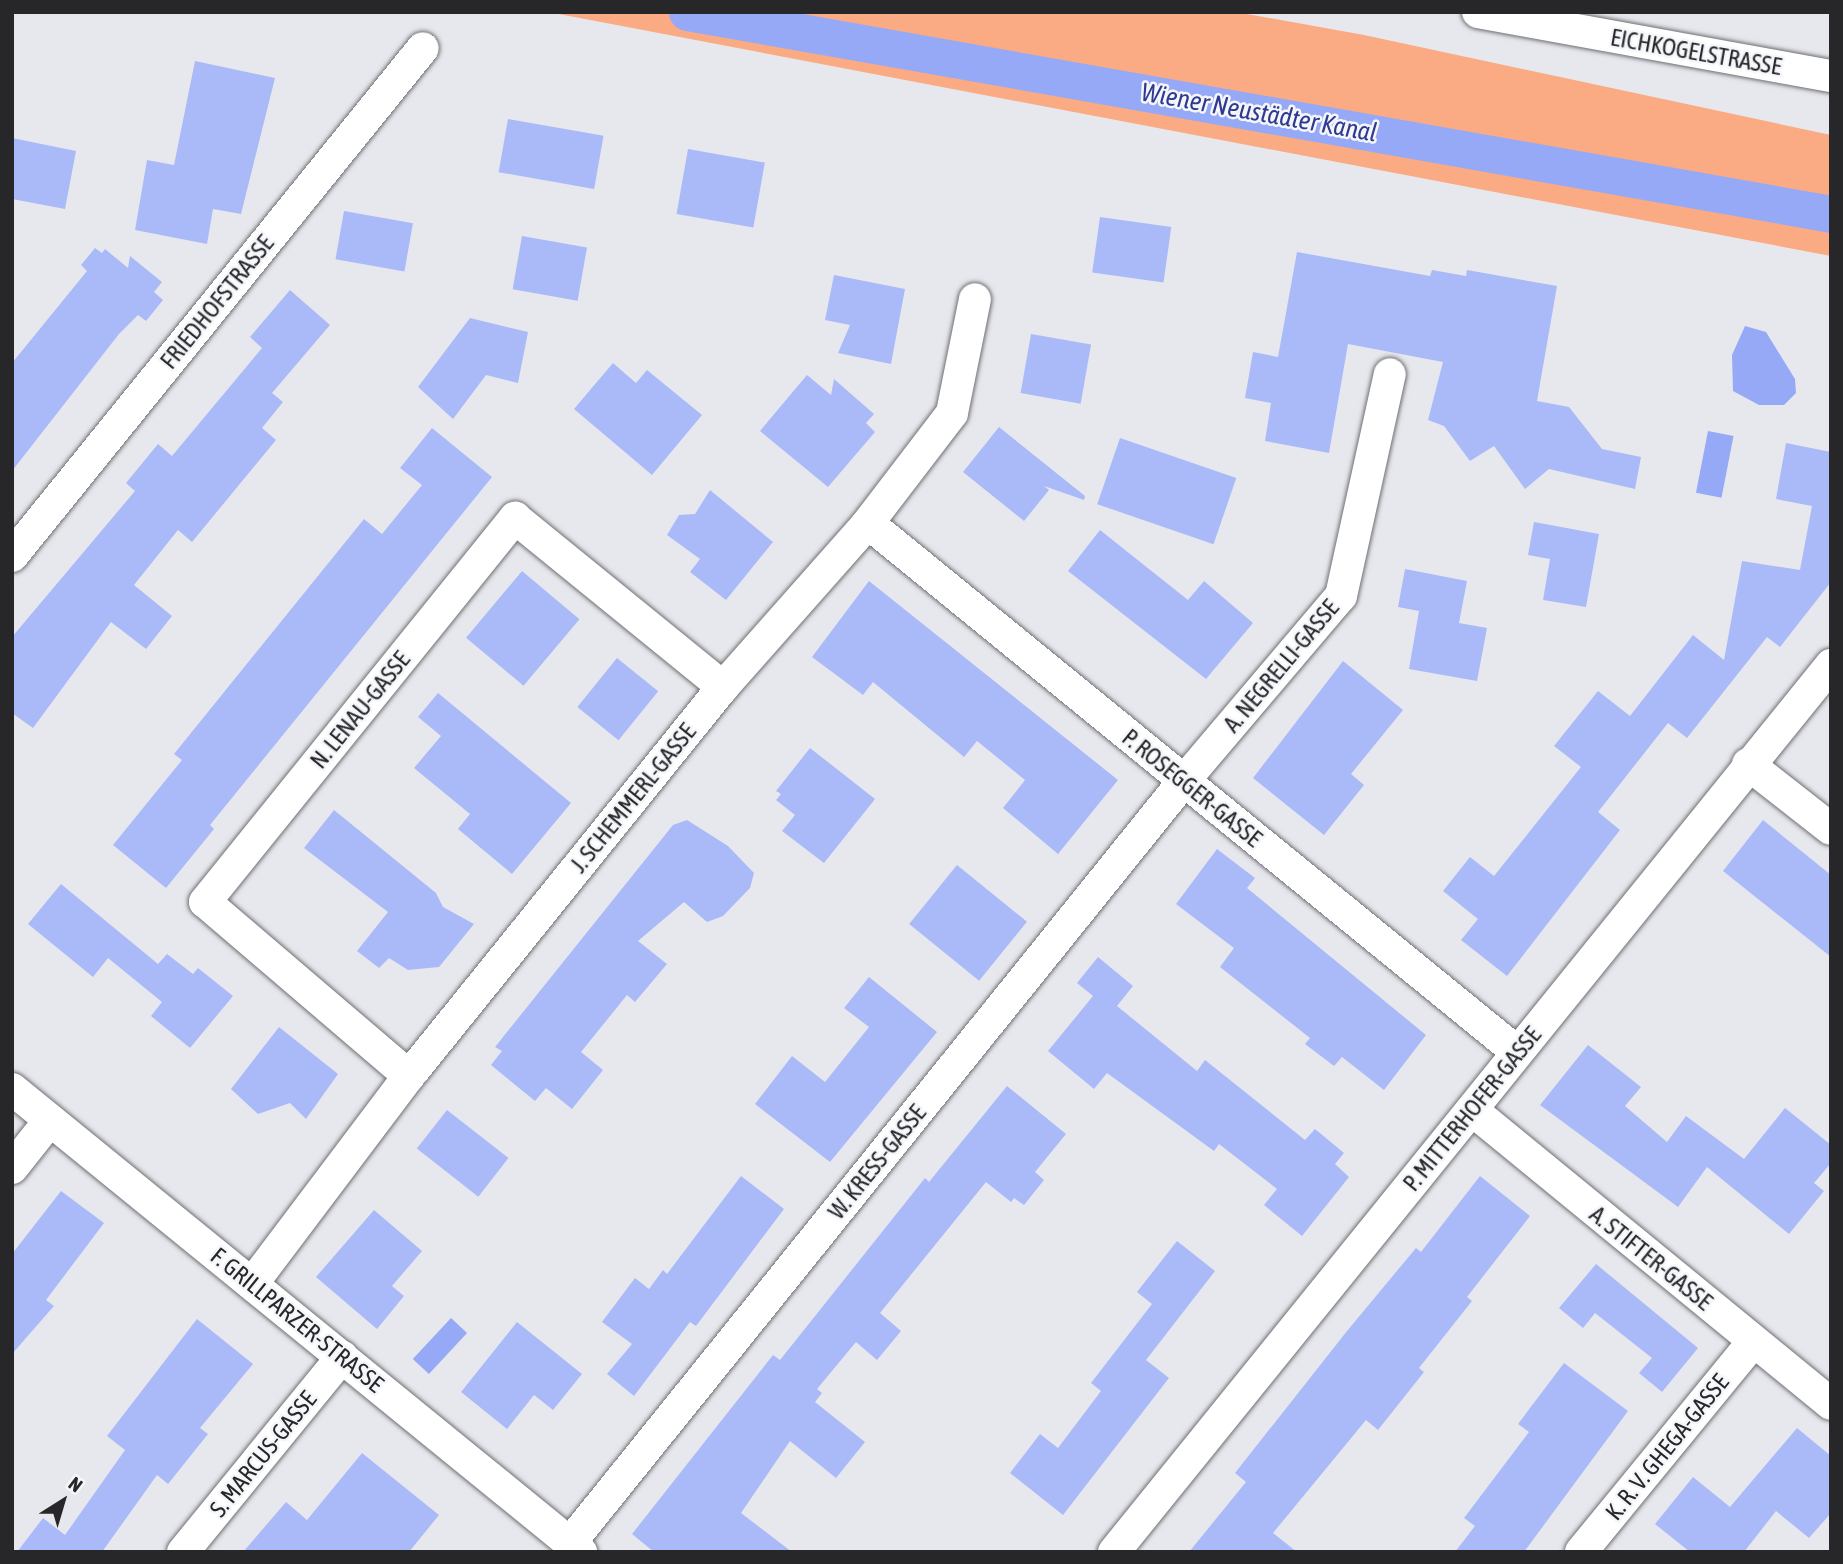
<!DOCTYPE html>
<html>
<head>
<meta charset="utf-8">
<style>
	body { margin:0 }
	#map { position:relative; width:1843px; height:1564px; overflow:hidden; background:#e7e8ed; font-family:"Asap Condensed",sans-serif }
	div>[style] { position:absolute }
	.green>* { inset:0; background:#fbab83 }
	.water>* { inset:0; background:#96a9f6; transform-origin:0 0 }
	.canal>* { height:37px; margin:-18.5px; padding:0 18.5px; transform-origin:18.5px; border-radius:18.5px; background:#96a9f6 }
	.building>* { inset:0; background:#aabaf8; transform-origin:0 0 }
	.roads { filter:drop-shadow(0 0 2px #6e7074) drop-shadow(0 0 2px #6e7074) }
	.street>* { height:32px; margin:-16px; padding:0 16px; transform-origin:16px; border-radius:16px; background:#fff }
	span { translate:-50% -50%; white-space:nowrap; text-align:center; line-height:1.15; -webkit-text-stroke:5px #f4f6fa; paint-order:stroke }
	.street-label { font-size:24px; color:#272729 }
	.water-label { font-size:26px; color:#2f3990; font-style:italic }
	.frame { position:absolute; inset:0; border:14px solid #272729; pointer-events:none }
	.north { position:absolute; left:28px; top:1466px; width:70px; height:70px; -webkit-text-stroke:5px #f4f6fa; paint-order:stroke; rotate:37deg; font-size:19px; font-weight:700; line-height:28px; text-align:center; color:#272729 }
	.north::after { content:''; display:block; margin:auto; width:24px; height:32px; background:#272729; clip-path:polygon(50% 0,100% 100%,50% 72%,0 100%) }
</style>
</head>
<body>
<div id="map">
	<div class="green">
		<div style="clip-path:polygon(548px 12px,1236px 12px,1364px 35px,1831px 135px,1831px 256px)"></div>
	</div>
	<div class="water">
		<div style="clip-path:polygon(1745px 326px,1766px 332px,1795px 379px,1796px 393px,1784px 405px,1759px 405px,1733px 391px,1732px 355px)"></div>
		<div style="left:1708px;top:431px;width:26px;height:63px;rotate:11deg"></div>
		<div style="left:451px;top:1318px;width:22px;height:56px;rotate:43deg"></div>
	</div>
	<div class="canal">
		<div style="left:687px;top:12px;width:1162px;rotate:10.01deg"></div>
	</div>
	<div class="building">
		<div style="clip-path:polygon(195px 61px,275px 78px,241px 214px,213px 209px,207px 244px,135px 230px,147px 160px,174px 165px)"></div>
		<div style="left:508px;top:119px;width:97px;height:54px;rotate:10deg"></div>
		<div style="clip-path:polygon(12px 138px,76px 151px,65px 209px,12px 199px)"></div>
		<div style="left:688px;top:149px;width:78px;height:66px;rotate:10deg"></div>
		<div style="left:344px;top:211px;width:70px;height:49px;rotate:10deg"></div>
		<div style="left:1100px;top:217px;width:72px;height:56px;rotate:8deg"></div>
		<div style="left:522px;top:236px;width:66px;height:54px;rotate:10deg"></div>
		<div style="clip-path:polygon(95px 248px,102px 253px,105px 249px,128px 268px,130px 256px,162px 282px,154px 292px,163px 300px,146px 321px,138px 315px,119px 334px,12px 471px,12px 363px,87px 271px,81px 265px)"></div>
		<div style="clip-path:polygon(1297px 252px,1430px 276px,1432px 270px,1466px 276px,1467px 270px,1557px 286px,1537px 401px,1569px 407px,1602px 449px,1641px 457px,1635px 489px,1549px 469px,1525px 489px,1494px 446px,1470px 461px,1444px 426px,1428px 420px,1443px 362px,1348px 344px,1329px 453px,1265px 441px,1271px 403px,1245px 398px,1253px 352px,1278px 357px)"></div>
		<div style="clip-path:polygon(834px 275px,905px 289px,891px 364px,838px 353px,850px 325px,825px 320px)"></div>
		<div style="clip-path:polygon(290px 290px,330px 325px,272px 393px,283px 402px,262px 428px,276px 440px,192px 542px,178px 530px,134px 585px,172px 616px,146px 649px,111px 622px,33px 728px,12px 713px,12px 637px,135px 491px,126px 483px,158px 444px,172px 456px,262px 348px,250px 337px)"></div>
		<div style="clip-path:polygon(470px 318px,528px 332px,518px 383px,486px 375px,453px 419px,418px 387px)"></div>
		<div style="left:1031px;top:334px;width:61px;height:60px;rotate:10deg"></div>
		<div style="clip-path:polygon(613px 363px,636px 383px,647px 370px,702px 415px,652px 475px,574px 409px)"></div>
		<div style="clip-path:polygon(807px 375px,831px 395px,834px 379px,874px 414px,866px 423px,875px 432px,828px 487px,760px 431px)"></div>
		<div style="clip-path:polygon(999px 427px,1085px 496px,1084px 500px,1044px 486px,1049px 490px,1024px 521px,963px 472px)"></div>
		<div style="clip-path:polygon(432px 428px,492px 477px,210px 825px,214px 829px,166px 888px,113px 845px,182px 760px,174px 754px,364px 519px,382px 534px,422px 485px,400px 468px)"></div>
		<div style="left:1120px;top:438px;width:123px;height:70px;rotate:19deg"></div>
		<div style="clip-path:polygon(1786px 443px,1831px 452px,1831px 582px,1780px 647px,1767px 637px,1687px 738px,1668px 723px,1598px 812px,1620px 830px,1507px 976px,1461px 940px,1478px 919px,1443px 891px,1470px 857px,1494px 876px,1581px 767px,1554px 746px,1598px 691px,1630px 716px,1693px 635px,1724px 660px,1742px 561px,1800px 570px,1812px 506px,1776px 499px)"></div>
		<div style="clip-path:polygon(710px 490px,773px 542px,726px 600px,690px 572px,700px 559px,667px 535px,679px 515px,695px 514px)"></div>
		<div style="clip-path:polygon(1534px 522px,1599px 534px,1586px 607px,1543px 600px,1550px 559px,1528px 555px)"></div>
		<div style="clip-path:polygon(1100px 530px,1188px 600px,1204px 581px,1253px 623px,1206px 679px,1068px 571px)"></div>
		<div style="clip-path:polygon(1405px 569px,1467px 581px,1459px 623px,1487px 628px,1477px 681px,1409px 669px,1419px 611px,1398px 607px)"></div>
		<div style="left:522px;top:571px;width:75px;height:87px;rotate:40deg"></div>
		<div style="clip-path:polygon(869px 581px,1118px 780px,1058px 854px,1003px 808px,1025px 780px,977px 741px,964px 757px,873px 682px,863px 695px,812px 657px)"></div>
		<div style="left:617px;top:658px;width:53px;height:63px;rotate:39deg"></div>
		<div style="clip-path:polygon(1343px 661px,1403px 710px,1351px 774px,1364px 785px,1324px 835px,1253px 778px)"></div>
		<div style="clip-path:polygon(438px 693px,571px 803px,512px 874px,458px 829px,470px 814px,414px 768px,441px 736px,418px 717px)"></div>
		<div style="clip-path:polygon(810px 748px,875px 799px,824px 863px,782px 831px,795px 815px,776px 800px,781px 794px,776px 791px)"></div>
		<div style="clip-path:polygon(334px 810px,436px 893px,443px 907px,474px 924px,439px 967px,408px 970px,389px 958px,379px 968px,357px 951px,388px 912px,304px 848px)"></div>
		<div style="clip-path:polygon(687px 820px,728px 846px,754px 873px,750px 888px,723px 916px,707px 922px,684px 902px,638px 941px,667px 964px,635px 1002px,627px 995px,581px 1052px,603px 1070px,572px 1109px,546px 1088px,535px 1101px,491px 1065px,502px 1051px,495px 1047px,673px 825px)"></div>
		<div style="clip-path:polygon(1763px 820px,1831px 875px,1831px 957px,1723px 871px)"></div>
		<div style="clip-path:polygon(1217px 849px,1255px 878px,1247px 888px,1426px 1035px,1384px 1090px,1342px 1057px,1334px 1066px,1305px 1044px,1310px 1038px,1220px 967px,1234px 948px,1176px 904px)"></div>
		<div style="left:957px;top:865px;width:90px;height:76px;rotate:39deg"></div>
		<div style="clip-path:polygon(61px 884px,158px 964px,167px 954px,193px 974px,198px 968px,233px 996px,190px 1048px,151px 1016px,162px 1002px,108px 958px,93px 977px,28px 924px)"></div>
		<div style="clip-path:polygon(1098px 957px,1133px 986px,1117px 1006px,1197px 1071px,1205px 1060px,1305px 1140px,1315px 1129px,1344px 1153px,1335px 1164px,1349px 1177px,1302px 1236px,1264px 1205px,1277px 1189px,1219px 1144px,1214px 1151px,1107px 1073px,1094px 1089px,1048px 1051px,1093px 996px,1077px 983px)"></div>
		<div style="clip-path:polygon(869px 977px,937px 1032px,830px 1162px,755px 1104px,792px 1056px,825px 1082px,869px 1027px,844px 1008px)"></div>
		<div style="clip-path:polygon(279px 1027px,338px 1074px,306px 1119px,290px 1103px,258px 1114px,231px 1089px)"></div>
		<div style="clip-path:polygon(1588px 1045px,1641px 1087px,1625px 1106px,1667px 1142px,1686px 1116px,1744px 1159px,1785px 1108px,1831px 1145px,1831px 1163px,1814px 1183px,1824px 1191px,1789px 1234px,1707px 1167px,1678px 1207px,1540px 1105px)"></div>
		<div style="clip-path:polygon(1007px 1086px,1066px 1134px,1035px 1172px,1044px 1180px,1024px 1205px,1014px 1198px,1011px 1202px,986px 1182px,880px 1313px,901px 1331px,877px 1360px,856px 1342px,817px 1389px,822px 1393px,815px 1402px,865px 1442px,836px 1478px,790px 1441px,741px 1513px,792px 1552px,654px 1552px,632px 1534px,773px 1355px,780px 1360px,925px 1178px,929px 1182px)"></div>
		<div style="left:447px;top:1110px;width:78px;height:49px;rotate:38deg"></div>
		<div style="clip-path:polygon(741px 1176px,784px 1209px,696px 1326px,690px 1322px,634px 1396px,607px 1374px,632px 1344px,602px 1322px,635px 1278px,649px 1289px,663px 1270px,667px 1274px)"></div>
		<div style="clip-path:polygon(1480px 1176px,1530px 1216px,1467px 1297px,1472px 1301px,1419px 1368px,1424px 1372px,1378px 1430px,1366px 1420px,1273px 1533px,1297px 1552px,1189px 1552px,1246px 1482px,1235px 1473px,1347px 1331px,1416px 1248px,1421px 1252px)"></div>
		<div style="clip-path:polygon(61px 1191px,104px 1223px,46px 1300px,54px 1306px,12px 1354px,12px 1254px)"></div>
		<div style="clip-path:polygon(374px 1210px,422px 1251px,392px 1286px,404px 1296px,377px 1329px,316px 1277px)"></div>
		<div style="clip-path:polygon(1177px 1241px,1215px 1271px,1146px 1360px,1169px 1378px,1063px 1515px,1010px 1473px,1040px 1434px,1058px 1448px,1101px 1391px,1091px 1383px,1152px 1304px,1137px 1292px)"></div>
		<div style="clip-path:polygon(1596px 1264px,1698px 1348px,1662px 1392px,1639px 1373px,1652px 1358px,1595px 1313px,1583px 1328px,1559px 1308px)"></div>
		<div style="clip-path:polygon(197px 1319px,253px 1364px,200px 1428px,208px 1434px,168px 1484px,157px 1475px,102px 1552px,17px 1552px,43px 1518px,65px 1535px,125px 1450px,107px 1436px)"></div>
		<div style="clip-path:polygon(517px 1322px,582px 1374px,553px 1410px,534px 1395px,507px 1429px,461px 1392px)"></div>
		<div style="clip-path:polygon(1564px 1363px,1628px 1411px,1524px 1552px,1455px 1552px,1475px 1526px,1464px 1518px,1529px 1432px,1518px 1424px)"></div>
		<div style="clip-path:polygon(1797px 1428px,1831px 1456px,1831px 1513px,1809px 1538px,1776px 1511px,1744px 1552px,1690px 1552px,1655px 1524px,1693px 1477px,1730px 1507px)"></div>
		<div style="clip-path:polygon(362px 1453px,439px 1515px,409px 1552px,243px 1552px,286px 1502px,307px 1520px)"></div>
	</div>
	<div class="roads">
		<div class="street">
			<div style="left:1478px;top:12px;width:359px;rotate:10.3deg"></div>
			<div style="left:868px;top:523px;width:837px;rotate:39.18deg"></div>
			<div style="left:12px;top:556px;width:653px;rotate:-51.03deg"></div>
			<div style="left:1748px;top:764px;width:105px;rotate:38.1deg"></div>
			<div style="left:409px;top:1076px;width:268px;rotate:-139.5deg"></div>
			<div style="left:205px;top:902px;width:494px;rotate:-51.1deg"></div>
			<div style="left:515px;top:518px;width:268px;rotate:39.1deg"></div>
			<div style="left:12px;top:1089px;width:734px;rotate:39.14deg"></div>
			<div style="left:1472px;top:1110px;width:464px;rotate:39.3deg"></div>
			<div style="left:12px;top:1168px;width:61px;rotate:-51.6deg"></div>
			<div style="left:252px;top:1284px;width:261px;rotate:-53deg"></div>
			<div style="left:409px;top:1076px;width:500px;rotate:-51.1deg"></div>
			<div style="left:723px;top:687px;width:219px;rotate:-48.5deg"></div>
			<div style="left:868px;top:523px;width:138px;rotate:-52.6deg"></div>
			<div style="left:952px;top:413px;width:116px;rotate:-78.6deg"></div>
			<div style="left:570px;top:1543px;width:977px;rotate:-51.15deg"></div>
			<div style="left:1183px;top:782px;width:244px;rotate:-49.7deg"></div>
			<div style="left:1341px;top:596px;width:227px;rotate:-77.6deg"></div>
			<div style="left:183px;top:1552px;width:252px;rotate:-50.8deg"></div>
			<div style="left:1114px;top:1552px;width:1141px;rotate:-51.05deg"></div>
			<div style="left:1581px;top:1552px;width:271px;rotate:-50.7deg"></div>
		</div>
	</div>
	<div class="street-label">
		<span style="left:1696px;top:52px;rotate:10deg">EICHKOGELSTRASSE</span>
		<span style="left:217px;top:302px;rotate:-51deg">FRIEDHOFSTRASSE</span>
		<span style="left:1281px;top:666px;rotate:-50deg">A. NEGRELLI-GASSE</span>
		<span style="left:360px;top:710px;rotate:-51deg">N. LENAU-GASSE</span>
		<span style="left:1192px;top:788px;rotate:39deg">P. ROSEGGER-GASSE</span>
		<span style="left:633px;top:798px;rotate:-51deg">J. SCHEMMERL-GASSE</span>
		<span style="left:1472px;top:1109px;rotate:-51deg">P. MITTERHOFER-GASSE</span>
		<span style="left:877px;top:1162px;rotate:-51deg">W. KRESS-GASSE</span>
		<span style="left:1651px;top:1258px;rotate:39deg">A. STIFTER-GASSE</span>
		<span style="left:297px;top:1320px;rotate:39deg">F. GRILLPARZER-STRASSE</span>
		<span style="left:1667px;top:1447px;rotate:-51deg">K. R. V. GHEGA-GASSE</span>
		<span style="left:263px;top:1454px;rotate:-51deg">S. MARCUS-GASSE</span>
	</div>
	<div class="water-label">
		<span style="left:1259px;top:113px;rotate:10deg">Wiener Neustädter Kanal</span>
	</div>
	<div class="frame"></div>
	<div class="north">N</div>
</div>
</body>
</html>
